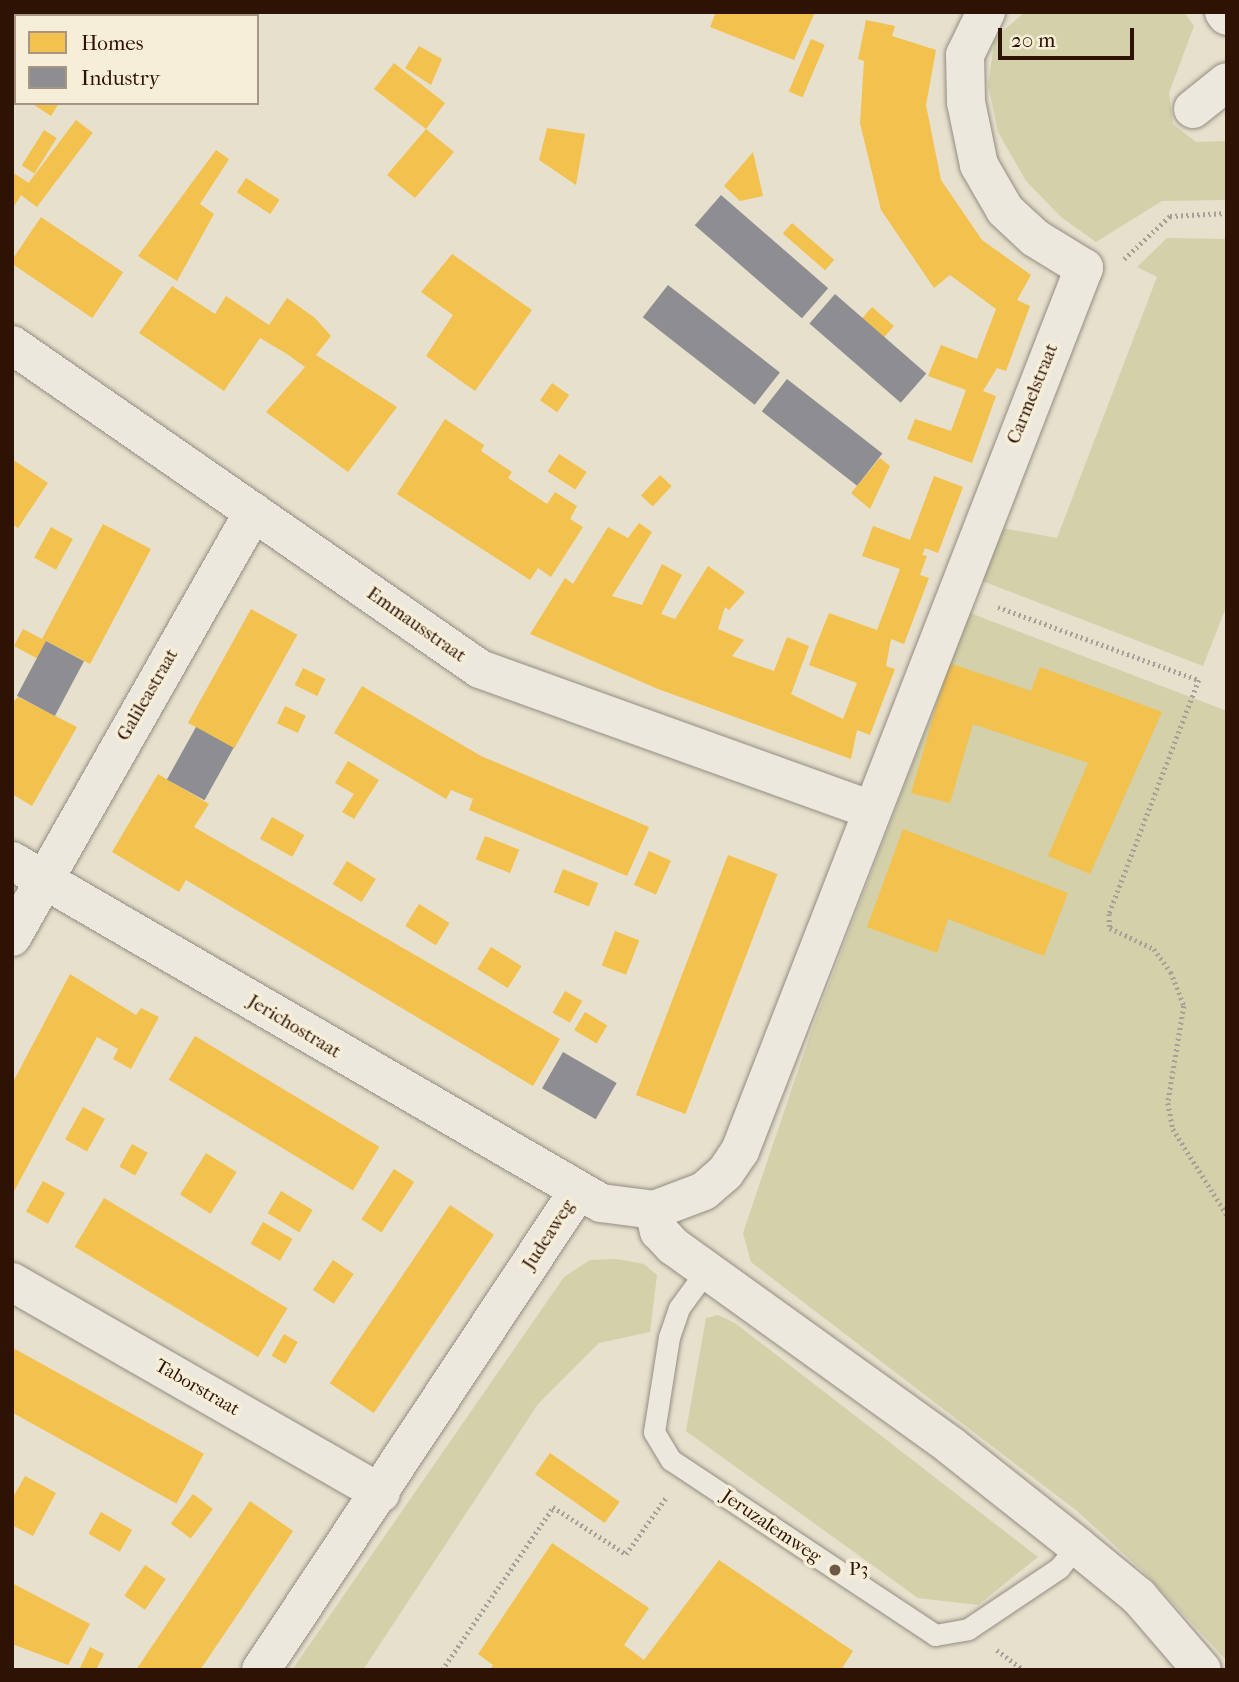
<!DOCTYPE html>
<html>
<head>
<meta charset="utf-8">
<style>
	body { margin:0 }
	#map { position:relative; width:1239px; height:1682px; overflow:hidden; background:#e7e0cd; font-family:"IM FELL French Canon",serif }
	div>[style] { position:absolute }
	.green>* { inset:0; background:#d3d0aa }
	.homes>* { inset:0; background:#f2c14e; transform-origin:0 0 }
	.industry>* { inset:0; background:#8d8d92; transform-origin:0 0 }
	.path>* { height:4.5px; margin-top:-2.25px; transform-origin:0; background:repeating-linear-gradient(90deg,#a6a098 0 2px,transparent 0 5.5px) }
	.roads { filter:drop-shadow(0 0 2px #948d81) drop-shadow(0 0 2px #948d81) }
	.lane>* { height:21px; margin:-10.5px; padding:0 10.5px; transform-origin:10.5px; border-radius:10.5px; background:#ece8de }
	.street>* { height:38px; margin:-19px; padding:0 19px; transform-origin:19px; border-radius:19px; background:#ece8de }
	.dots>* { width:19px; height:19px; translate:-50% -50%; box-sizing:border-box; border:4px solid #f7eed7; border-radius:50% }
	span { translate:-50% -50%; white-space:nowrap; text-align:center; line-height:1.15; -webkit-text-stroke:7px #f7eed7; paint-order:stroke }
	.street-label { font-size:19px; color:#2e1204 }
	.poi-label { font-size:19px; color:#2e1204 }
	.left { translate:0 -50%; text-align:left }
	.frame { position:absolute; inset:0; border:14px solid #2e1204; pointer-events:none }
	.legend { position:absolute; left:14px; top:14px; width:245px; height:91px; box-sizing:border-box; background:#f7eed7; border:2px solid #a79683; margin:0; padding:9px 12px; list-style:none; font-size:21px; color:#2e1204 }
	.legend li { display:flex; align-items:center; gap:14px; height:35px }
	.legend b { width:35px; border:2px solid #a79683 }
	.scale { position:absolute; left:998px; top:28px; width:136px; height:32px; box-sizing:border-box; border:4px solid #2e1204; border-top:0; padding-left:9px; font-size:21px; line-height:24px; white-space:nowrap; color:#2e1204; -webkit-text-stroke:5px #f7eed7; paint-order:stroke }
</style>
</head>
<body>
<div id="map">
	<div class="green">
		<div style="clip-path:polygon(1025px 12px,1184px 12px,1194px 26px,1169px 93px,1173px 124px,1196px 142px,1227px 141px,1227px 200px,1162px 201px,1096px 242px,1061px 217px,1026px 181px,998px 132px,988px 85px,995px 38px)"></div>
		<div style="clip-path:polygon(1167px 238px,1227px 239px,1227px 605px,1203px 666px,982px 581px,1002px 528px,1057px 538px,1157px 277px,1137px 267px)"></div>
		<div style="clip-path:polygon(970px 613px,1227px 711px,1227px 1661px,1146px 1574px,1077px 1511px,751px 1262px,743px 1233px,811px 1032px)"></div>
		<div style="clip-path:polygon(616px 1259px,644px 1264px,657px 1275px,650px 1332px,599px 1343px,538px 1404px,363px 1670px,292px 1670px,564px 1277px,590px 1260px)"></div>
		<div style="clip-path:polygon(718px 1315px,735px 1323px,1038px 1557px,978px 1605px,918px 1598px,686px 1431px,706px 1318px)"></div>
	</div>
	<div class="homes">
		<div style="clip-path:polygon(12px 12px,118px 12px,16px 16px,16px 67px)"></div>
		<div style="clip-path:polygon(716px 12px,815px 12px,794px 60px,710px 27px)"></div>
		<div style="clip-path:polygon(866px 20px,895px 26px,892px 36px,936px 50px,926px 105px,941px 180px,982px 240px,1031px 275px,1017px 300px,1030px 306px,1006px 371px,997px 368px,983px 391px,996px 396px,972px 463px,907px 439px,915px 419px,951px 431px,966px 390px,928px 376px,941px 345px,977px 359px,996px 309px,950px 275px,934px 288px,881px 210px,860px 123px,864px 61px,858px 59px)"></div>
		<div style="left:811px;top:39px;width:15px;height:57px;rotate:23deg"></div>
		<div style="clip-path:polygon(419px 46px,442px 59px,431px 85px,405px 68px)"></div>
		<div style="clip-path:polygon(394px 63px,445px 103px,426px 129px,454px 152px,415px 198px,387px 175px,426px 129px,374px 89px)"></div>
		<div style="clip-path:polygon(31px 103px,59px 103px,51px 116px)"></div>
		<div style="left:76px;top:120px;width:21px;height:93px;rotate:37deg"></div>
		<div style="clip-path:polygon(547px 128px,585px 134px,576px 185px,539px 160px)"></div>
		<div style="left:44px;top:130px;width:15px;height:42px;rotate:32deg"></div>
		<div style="clip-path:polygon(216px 150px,229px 159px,200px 204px,214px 214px,177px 281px,138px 256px)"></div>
		<div style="clip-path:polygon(753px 152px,763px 196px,740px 201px,724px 186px)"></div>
		<div style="clip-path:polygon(12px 172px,29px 183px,12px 209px)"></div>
		<div style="left:246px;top:178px;width:40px;height:17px;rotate:33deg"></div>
		<div style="left:41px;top:217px;width:99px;height:55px;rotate:34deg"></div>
		<div style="left:792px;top:223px;width:56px;height:14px;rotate:41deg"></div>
		<div style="clip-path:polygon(452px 254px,532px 310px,475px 391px,426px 356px,453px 315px,421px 292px)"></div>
		<div style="clip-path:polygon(172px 286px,215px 314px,226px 296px,269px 325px,287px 298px,315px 318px,331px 336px,316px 355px,397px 407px,348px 472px,266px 412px,305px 367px,287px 354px,260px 338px,224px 391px,139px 333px)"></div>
		<div style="left:872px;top:307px;width:29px;height:15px;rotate:41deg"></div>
		<div style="left:552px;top:383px;width:21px;height:21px;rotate:35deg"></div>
		<div style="clip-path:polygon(445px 419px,484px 445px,481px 451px,512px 472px,508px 478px,547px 504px,555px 492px,577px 506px,570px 519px,583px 527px,551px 577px,538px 568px,530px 580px,397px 494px)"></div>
		<div style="left:559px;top:454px;width:33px;height:21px;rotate:33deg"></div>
		<div style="clip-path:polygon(880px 458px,890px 466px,870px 509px,851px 493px)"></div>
		<div style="clip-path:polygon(12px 459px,48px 483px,18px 528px,12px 524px)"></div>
		<div style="left:660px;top:475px;width:16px;height:28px;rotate:43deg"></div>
		<div style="clip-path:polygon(934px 476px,963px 487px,938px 553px,925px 548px,922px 555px,927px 556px,920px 575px,929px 578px,904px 644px,891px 639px,886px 666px,895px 669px,870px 735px,857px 730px,851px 759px,658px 689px,530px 634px,565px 578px,573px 584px,608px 527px,628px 538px,639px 523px,652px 532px,612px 596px,642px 605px,662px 564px,682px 575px,661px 614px,675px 619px,708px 566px,745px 592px,729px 610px,725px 607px,718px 629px,744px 640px,732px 656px,774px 671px,787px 637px,809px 646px,791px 694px,843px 719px,857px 683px,809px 665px,817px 643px,829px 613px,877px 630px,900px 569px,862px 556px,873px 526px,910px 540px)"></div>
		<div style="clip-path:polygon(103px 524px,151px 549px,90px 664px,46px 641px,38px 659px,14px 646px,23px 629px,42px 639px)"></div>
		<div style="left:51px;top:527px;width:25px;height:35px;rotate:29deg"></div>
		<div style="left:251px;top:609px;width:53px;height:130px;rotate:29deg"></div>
		<div style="clip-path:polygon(949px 663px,1031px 691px,1040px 667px,1162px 712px,1090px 874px,1048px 856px,1088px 763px,973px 724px,950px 803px,911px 793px)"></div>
		<div style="left:303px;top:668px;width:25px;height:19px;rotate:26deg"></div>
		<div style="clip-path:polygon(362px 686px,481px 756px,649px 827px,627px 876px,469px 810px,473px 799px,451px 790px,446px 799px,334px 733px)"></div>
		<div style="clip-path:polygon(18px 697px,77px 727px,32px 806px,12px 794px,12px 703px)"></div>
		<div style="left:285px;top:706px;width:23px;height:19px;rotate:25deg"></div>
		<div style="clip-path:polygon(348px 761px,379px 780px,354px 819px,342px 812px,354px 794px,335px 783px)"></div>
		<div style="clip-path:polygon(158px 774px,209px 804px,194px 827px,560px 1039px,533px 1086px,186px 880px,179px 892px,112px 852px)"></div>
		<div style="left:272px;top:817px;width:37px;height:25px;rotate:29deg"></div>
		<div style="clip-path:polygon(903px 829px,1068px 893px,1044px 956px,948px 919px,937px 953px,867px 927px)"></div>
		<div style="left:485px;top:836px;width:37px;height:25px;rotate:22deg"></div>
		<div style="left:649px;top:851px;width:24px;height:37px;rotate:24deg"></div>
		<div style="left:728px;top:855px;width:53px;height:257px;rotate:21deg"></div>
		<div style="left:347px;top:861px;width:34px;height:27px;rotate:32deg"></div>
		<div style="left:563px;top:869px;width:38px;height:25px;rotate:22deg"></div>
		<div style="left:419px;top:904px;width:36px;height:26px;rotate:32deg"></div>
		<div style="left:615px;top:931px;width:26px;height:37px;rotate:21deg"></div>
		<div style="left:491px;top:947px;width:36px;height:26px;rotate:32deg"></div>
		<div style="clip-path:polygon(70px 974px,136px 1015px,141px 1008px,159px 1017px,131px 1069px,113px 1059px,118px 1049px,97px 1037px,12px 1195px,12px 1084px)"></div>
		<div style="left:565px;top:991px;width:20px;height:25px;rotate:30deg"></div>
		<div style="left:585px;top:1012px;width:26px;height:21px;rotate:31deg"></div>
		<div style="left:195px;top:1036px;width:215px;height:51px;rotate:31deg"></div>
		<div style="left:83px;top:1107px;width:25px;height:37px;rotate:29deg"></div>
		<div style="left:132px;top:1144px;width:18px;height:26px;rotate:29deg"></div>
		<div style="left:206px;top:1153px;width:36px;height:49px;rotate:32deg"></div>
		<div style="left:394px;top:1169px;width:24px;height:60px;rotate:33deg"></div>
		<div style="left:43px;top:1181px;width:25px;height:35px;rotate:29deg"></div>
		<div style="left:281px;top:1191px;width:37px;height:26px;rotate:31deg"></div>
		<div style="left:104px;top:1198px;width:214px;height:57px;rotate:31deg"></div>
		<div style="left:450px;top:1205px;width:53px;height:215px;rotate:34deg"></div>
		<div style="left:263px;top:1222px;width:34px;height:25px;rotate:30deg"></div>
		<div style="left:333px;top:1260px;width:25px;height:36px;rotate:34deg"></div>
		<div style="left:284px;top:1334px;width:16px;height:25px;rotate:30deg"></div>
		<div style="left:15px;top:1349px;width:216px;height:57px;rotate:29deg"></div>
		<div style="left:550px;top:1453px;width:85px;height:26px;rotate:35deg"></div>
		<div style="clip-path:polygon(25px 1476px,56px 1493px,33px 1536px,12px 1525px,12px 1499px)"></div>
		<div style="left:193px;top:1494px;width:25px;height:37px;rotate:37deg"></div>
		<div style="clip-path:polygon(250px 1501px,293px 1531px,246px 1602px,200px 1670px,136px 1670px)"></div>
		<div style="left:101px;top:1512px;width:36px;height:25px;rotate:30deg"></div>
		<div style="clip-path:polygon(552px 1543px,649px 1608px,624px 1645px,644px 1660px,719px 1560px,853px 1651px,841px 1670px,490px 1670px,493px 1665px,478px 1654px)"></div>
		<div style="left:145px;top:1565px;width:25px;height:37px;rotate:34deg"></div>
		<div style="clip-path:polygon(12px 1583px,90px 1624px,68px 1665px,12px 1644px)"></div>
		<div style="clip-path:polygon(90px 1647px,104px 1654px,96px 1670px,79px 1670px)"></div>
	</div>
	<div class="industry">
		<div style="left:721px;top:195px;width:142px;height:40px;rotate:41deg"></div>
		<div style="left:668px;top:285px;width:142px;height:41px;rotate:38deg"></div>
		<div style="left:835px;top:294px;width:121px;height:39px;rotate:41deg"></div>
		<div style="left:787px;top:379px;width:121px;height:41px;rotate:38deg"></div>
		<div style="left:46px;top:641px;width:43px;height:62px;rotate:28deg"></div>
		<div style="left:196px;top:727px;width:43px;height:60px;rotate:29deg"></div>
		<div style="left:563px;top:1052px;width:62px;height:42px;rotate:30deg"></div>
	</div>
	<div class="path">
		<div style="left:1124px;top:259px;width:63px;rotate:-43.1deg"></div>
		<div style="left:1170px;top:216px;width:57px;rotate:-3deg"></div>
		<div style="left:998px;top:607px;width:214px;rotate:20deg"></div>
		<div style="left:1199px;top:680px;width:251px;rotate:111deg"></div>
		<div style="left:1109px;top:914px;width:14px;rotate:86deg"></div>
		<div style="left:1110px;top:928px;width:49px;rotate:25.5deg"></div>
		<div style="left:1154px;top:949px;width:29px;rotate:54deg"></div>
		<div style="left:1171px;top:972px;width:36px;rotate:69deg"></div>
		<div style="left:1184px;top:1006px;width:98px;rotate:99.4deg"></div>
		<div style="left:1168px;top:1103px;width:26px;rotate:79deg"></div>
		<div style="left:1173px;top:1129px;width:102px;rotate:57.9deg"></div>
		<div style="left:997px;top:1650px;width:34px;rotate:37deg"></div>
		<div style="left:442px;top:1670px;width:197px;rotate:-55.7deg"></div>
		<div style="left:553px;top:1507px;width:87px;rotate:32.8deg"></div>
		<div style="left:626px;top:1554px;width:71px;rotate:-54.7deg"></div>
	</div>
	<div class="roads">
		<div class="lane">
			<div style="left:706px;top:1271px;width:46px;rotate:126.1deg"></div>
			<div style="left:679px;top:1308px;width:31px;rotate:109deg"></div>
			<div style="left:669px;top:1337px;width:96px;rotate:99deg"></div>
			<div style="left:654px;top:1432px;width:33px;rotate:59deg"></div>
			<div style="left:671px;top:1460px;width:317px;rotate:33.5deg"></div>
			<div style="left:935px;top:1635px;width:34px;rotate:-10deg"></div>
			<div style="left:968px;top:1629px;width:110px;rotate:-33.8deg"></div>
			<div style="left:1059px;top:1568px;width:28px;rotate:-51deg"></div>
		</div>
		<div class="street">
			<div style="left:1224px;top:12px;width:5px;rotate:53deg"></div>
			<div style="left:1193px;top:109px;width:43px;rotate:-38.5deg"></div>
			<div style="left:12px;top:345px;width:569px;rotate:34.7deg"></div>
			<div style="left:480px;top:669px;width:413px;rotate:19.8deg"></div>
			<div style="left:12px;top:861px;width:681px;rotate:30.14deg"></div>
			<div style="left:601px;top:1203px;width:53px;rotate:7.5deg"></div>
			<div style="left:654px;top:1210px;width:53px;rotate:-20.8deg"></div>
			<div style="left:704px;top:1191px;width:28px;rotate:-41deg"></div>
			<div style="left:725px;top:1173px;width:27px;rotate:-56deg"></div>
			<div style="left:740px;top:1151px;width:948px;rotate:-68.72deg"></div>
			<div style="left:1084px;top:268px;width:57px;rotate:-148.5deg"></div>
			<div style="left:1035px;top:238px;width:41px;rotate:-137deg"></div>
			<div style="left:1005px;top:210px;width:52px;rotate:-120deg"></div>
			<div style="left:979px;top:165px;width:64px;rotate:-101.7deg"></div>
			<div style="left:966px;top:102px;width:47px;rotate:-91.2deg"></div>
			<div style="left:965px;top:55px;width:48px;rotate:-64deg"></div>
			<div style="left:12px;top:937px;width:489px;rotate:-60.4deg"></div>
			<div style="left:654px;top:1210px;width:22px;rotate:77deg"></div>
			<div style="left:659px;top:1231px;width:21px;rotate:47deg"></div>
			<div style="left:673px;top:1246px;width:342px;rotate:35.7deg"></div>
			<div style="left:951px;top:1446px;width:161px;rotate:38.4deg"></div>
			<div style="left:1077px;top:1546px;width:80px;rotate:39.4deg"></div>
			<div style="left:1139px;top:1597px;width:96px;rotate:49.2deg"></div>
			<div style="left:12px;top:1282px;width:425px;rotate:29.8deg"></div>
			<div style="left:261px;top:1670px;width:574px;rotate:-56.5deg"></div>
		</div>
	</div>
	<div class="dots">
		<div style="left:835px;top:1570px;background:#6f5a4a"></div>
	</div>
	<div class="street-label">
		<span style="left:1033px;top:394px;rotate:-68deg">Carmelstraat</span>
		<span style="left:416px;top:625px;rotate:35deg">Emmausstraat</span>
		<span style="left:148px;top:695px;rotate:-60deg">Galileastraat</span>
		<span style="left:294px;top:1027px;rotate:31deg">Jerichostraat</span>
		<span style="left:549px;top:1235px;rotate:-57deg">Judeaweg</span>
		<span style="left:197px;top:1388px;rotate:30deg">Taborstraat</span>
		<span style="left:771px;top:1527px;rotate:34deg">Jeruzalemweg</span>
	</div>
	<div class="poi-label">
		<span class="left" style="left:849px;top:1570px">P3</span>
	</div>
	<div class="frame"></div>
	<ul class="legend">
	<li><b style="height:19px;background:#f2c14e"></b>Homes</li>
	<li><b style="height:19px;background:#8d8d92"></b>Industry</li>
	</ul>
	<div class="scale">20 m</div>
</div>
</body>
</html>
